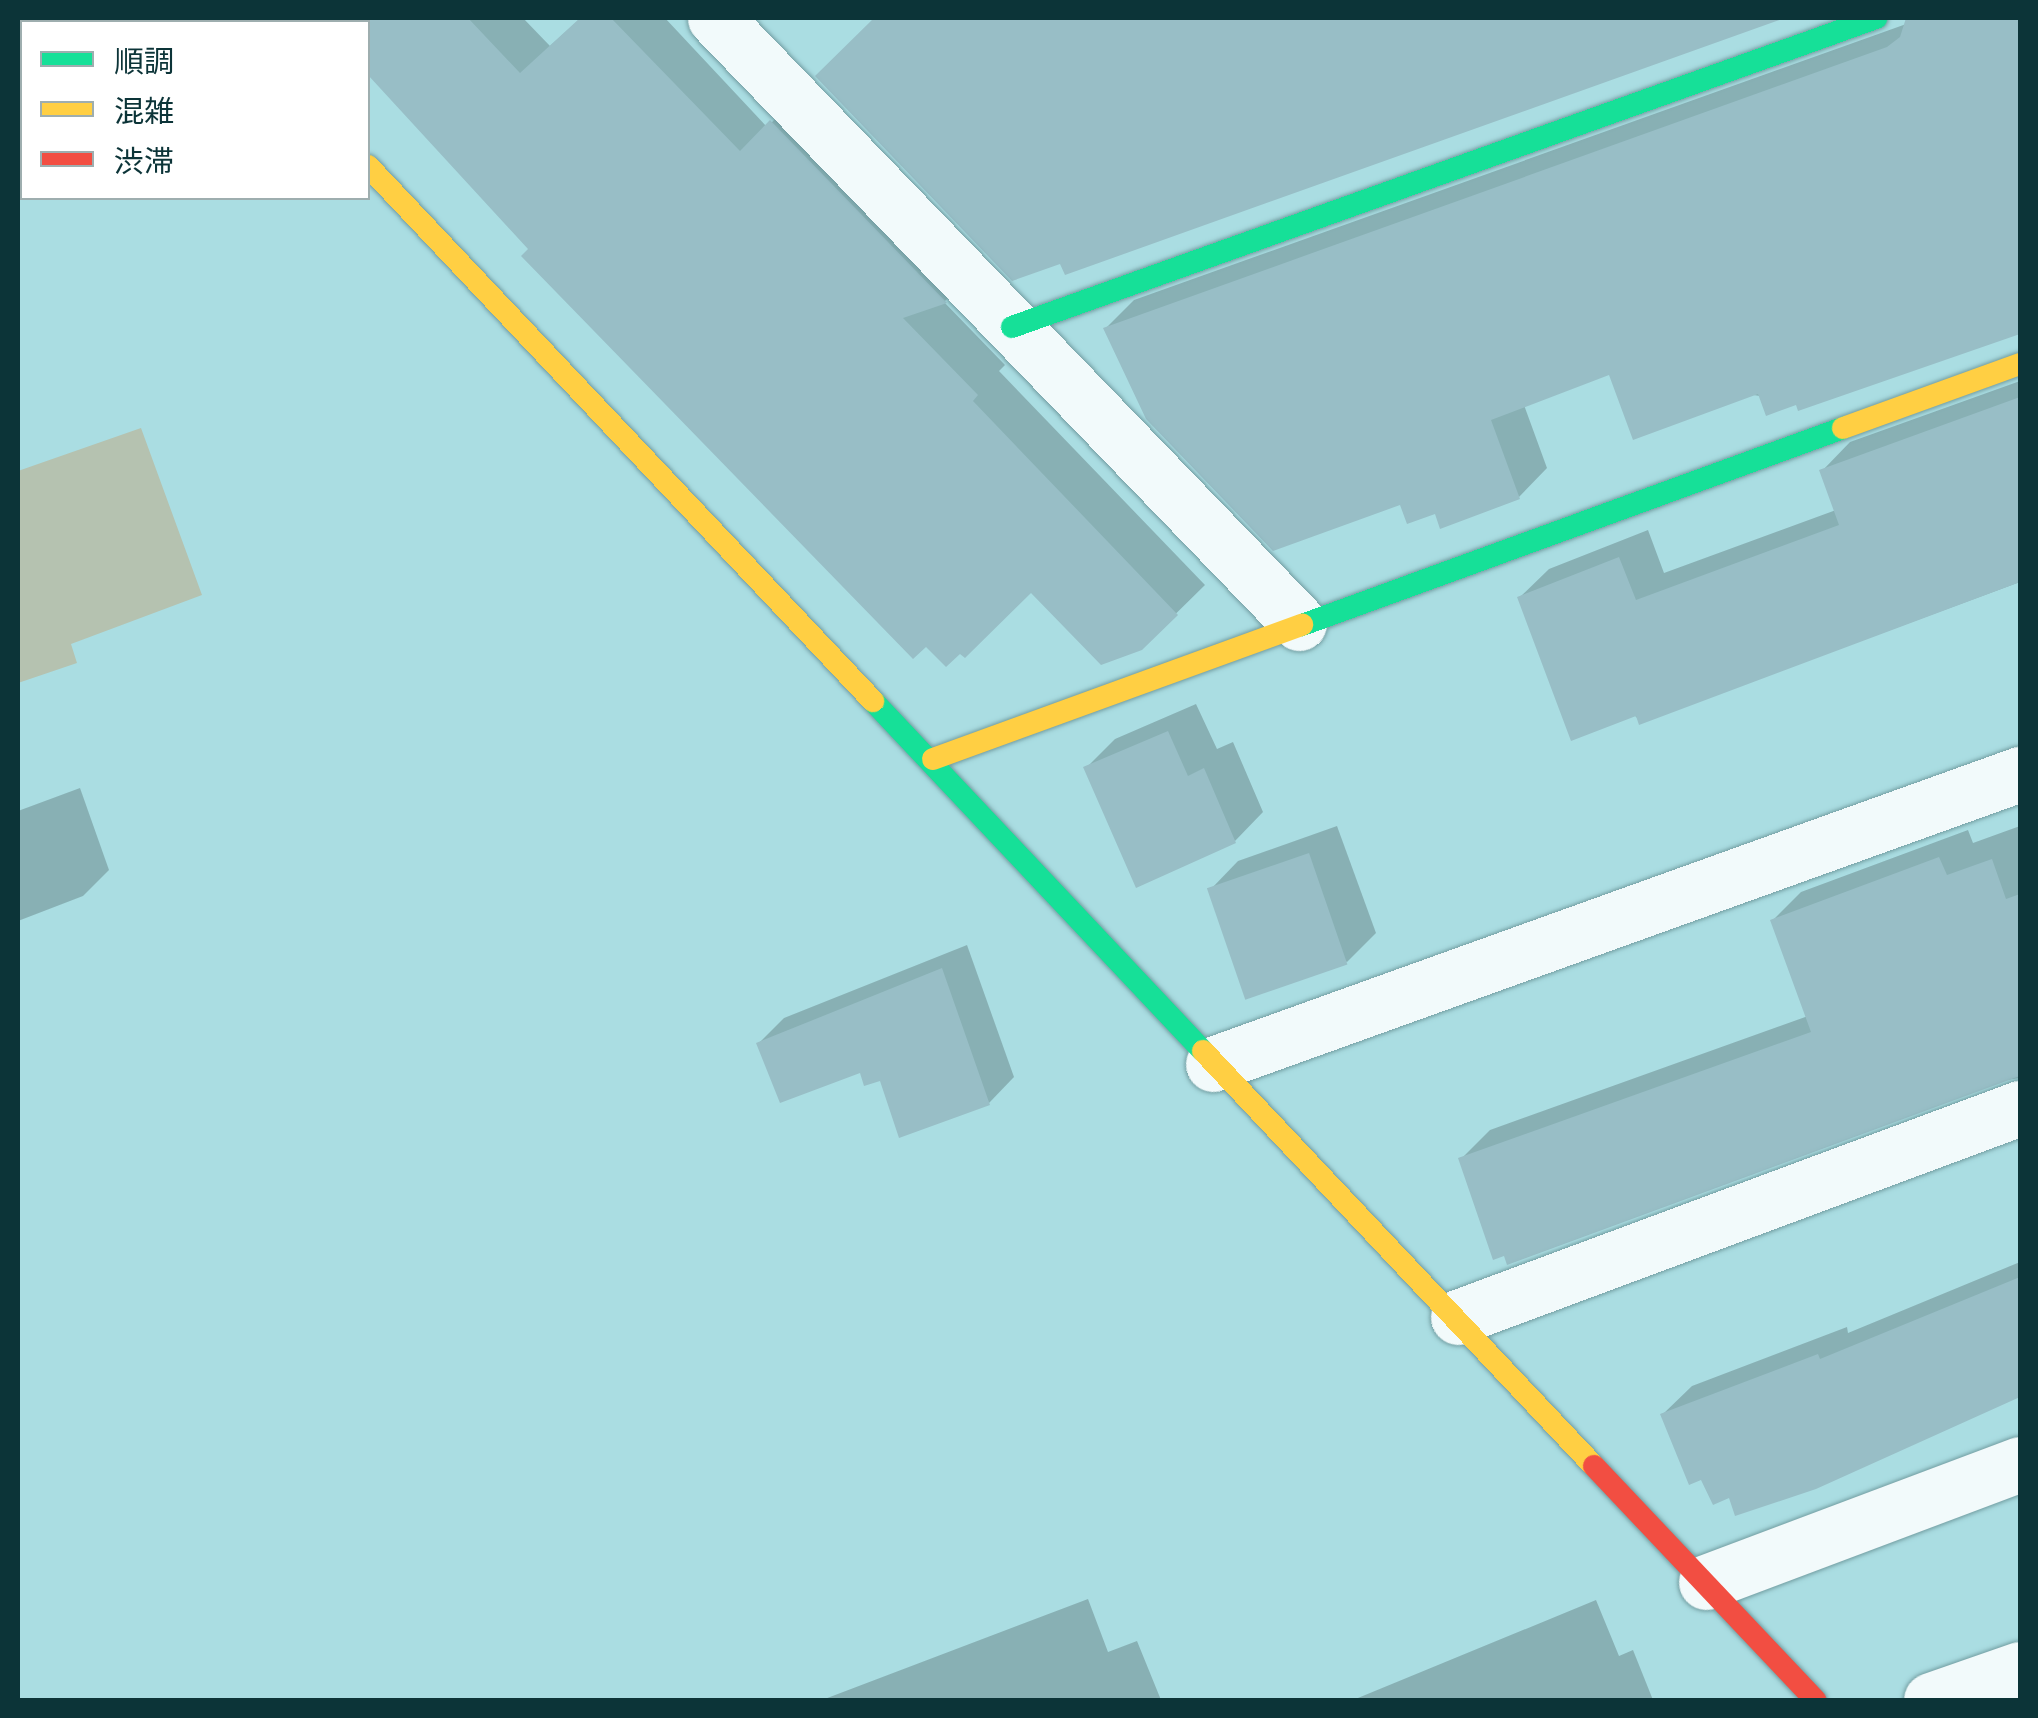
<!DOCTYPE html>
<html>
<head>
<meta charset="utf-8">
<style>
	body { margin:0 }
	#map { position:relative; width:2038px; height:1718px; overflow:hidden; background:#aadde2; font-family:"Fira Sans Condensed","Noto Sans JP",sans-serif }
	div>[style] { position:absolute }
	.green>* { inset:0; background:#b5c2b0 }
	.shadow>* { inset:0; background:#0003 }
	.building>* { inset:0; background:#98bec6; transform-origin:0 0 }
	.roads { filter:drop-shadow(0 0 2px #729da1) drop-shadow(0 0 2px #729da1) }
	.street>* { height:55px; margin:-27.5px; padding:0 27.5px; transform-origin:27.5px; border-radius:27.5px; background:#f2fafb }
	.fast>* { height:22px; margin:-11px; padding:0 11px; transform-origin:11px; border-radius:11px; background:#16e098 }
	.slow>* { height:22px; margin:-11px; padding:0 11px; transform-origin:11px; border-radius:11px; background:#ffcf43 }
	.jam>* { height:22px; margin:-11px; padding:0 11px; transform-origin:11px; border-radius:11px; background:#f24e42 }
	span { translate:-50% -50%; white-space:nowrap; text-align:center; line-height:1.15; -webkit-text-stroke:8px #fff; paint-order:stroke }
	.frame { position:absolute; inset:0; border:20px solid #0c3438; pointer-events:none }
	.legend { position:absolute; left:20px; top:20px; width:350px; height:180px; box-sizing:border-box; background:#fff; border:2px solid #9eaeaf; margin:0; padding:12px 18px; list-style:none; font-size:30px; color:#0c3438 }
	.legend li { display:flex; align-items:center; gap:20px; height:50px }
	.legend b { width:50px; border:2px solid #9eaeaf }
</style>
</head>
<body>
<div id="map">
	<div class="green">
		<div style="clip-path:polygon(141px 428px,202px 595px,71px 644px,77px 663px,18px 683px,18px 471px)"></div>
	</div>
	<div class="shadow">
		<div style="clip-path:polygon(18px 18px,101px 22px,22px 22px,22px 191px)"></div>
		<div style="clip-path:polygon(315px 18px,523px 18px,550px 46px,581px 18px,665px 18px,767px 127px,801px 94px,973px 273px,944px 302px,1005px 365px,999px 371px,1205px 585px,1141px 648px,1032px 590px,531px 249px,368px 73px,368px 22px)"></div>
		<div style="clip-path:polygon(877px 18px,1777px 18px,1066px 272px,1062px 261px,818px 76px)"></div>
		<div style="clip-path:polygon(1907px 18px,2020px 18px,2020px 319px,2006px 333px,1797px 402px,1610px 372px,1524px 405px,1547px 468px,1519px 497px,1436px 511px,1401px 502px,1106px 328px,1134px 300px,1909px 23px)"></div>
		<div style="clip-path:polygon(2020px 381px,2020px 582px,1641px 722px,1520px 597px,1549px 569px,1648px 530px,1664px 573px,1836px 510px,1822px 471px,1850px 442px)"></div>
		<div style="clip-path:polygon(1196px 704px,1217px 749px,1233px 742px,1263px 812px,1235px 841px,1086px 768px,1115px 739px)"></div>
		<div style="clip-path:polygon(80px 788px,109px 870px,83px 896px,18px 921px,18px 811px)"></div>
		<div style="clip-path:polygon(1337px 826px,1376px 933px,1347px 962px,1210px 890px,1238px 861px)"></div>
		<div style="clip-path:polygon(2020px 826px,2020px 1078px,1461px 1159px,1490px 1130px,1808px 1016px,1773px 920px,1801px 892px,1968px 830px,1973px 843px)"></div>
		<div style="clip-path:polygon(967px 945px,1014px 1077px,989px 1103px,759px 1043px,784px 1018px)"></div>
		<div style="clip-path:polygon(2020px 1262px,2020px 1395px,1815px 1486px,1731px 1495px,1663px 1414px,1692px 1386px,1847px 1327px,1848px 1333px)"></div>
		<div style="clip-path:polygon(1088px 1599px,1108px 1652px,1137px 1641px,1161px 1700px,822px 1700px)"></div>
		<div style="clip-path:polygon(1596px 1600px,1619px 1656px,1633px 1650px,1653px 1700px,1353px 1700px)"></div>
	</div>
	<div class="building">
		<div style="clip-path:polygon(368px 18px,468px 18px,520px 73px,580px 18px,611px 18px,740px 151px,770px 120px,947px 303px,903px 318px,978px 395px,973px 401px,1178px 615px,1142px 650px,1101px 665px,1031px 593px,965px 658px,960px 654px,946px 667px,926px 647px,913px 659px,521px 256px,528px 249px,368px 75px)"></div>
		<div style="clip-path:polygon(874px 18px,1785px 18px,1065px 275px,1060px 264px,1012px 281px,815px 76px)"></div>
		<div style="clip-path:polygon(1906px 18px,2020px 18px,2020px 334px,1798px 411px,1796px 405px,1766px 416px,1758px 394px,1633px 440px,1609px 375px,1491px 420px,1520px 499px,1440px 529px,1435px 514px,1407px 524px,1400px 505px,1273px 551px,1146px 419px,1103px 328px,1887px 47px,1900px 37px)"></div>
		<div style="clip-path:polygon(2020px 397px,2020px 582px,1639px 725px,1636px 716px,1571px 741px,1517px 597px,1619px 557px,1636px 600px,1839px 525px,1819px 470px)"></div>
		<div style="clip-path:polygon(1168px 731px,1188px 776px,1204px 768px,1236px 843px,1136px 888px,1083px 767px)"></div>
		<div style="left:1309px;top:853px;width:118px;height:108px;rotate:71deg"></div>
		<div style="clip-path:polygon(1939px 857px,1947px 875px,1992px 859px,2006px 899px,2020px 894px,2020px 1076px,1507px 1265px,1504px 1256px,1493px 1260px,1458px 1158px,1811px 1032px,1770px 920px)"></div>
		<div style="clip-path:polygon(942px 968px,990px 1105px,899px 1138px,880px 1081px,864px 1086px,860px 1073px,780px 1103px,756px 1043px)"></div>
		<div style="clip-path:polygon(2020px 1277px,2020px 1397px,1816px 1489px,1735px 1516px,1729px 1498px,1713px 1505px,1701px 1480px,1689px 1485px,1660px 1414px,1818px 1354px,1820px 1359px)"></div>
	</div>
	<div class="roads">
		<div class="street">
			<div style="left:715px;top:18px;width:841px;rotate:46.01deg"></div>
			<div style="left:1213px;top:1064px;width:858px;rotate:-19.77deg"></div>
			<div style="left:1458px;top:1317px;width:600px;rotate:-20.4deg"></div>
			<div style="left:1706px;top:1582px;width:335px;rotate:-20.6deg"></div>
			<div style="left:1931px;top:1700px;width:94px;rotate:-19.2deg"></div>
		</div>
		<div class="fast">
			<div style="left:1012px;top:327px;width:918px;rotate:-19.68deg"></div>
			<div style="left:1302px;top:625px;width:576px;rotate:-20.01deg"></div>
			<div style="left:873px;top:701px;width:481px;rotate:46.7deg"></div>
		</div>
		<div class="slow">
			<div style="left:227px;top:18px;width:6px;rotate:39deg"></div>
			<div style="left:368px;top:166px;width:736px;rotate:46.65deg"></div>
			<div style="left:1843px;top:428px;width:188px;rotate:-19.9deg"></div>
			<div style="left:933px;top:759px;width:393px;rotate:-20deg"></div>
			<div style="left:1203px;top:1051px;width:570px;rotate:46.71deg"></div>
		</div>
		<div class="jam">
			<div style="left:1594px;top:1466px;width:322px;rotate:46.6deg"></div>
		</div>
	</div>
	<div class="frame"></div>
	<ul class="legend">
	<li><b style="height:12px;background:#16e098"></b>順調</li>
	<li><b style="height:12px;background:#ffcf43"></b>混雑</li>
	<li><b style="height:12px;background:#f24e42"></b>渋滞</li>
	</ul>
</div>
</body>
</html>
